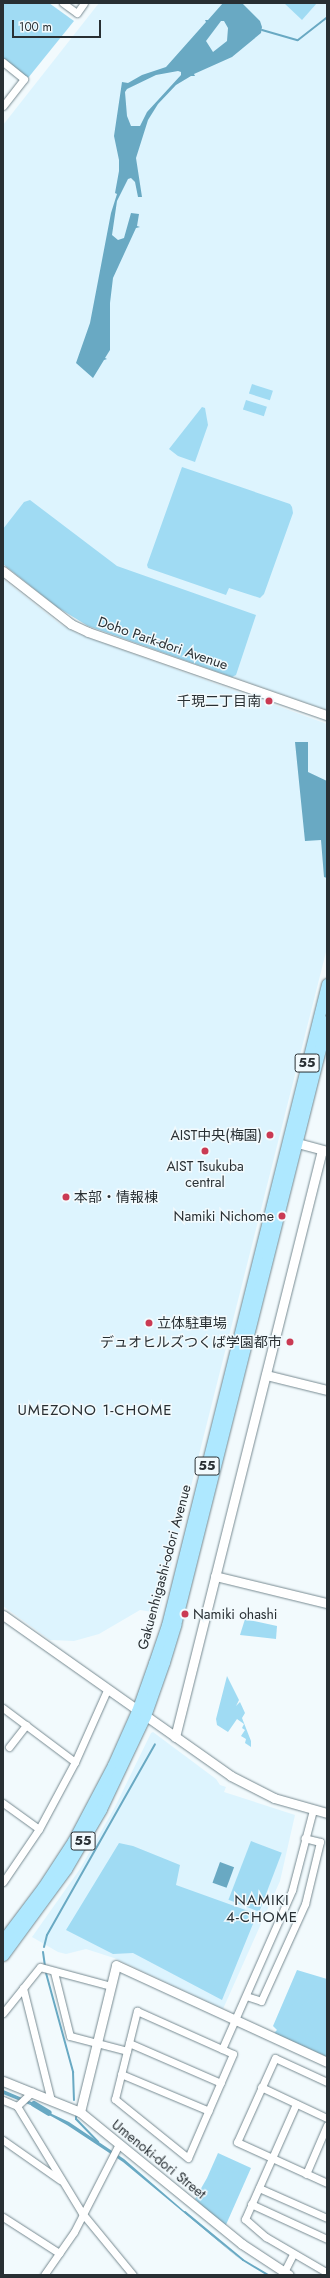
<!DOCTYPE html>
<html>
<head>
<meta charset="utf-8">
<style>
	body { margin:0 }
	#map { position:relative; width:330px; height:2278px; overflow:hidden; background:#f2fafd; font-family:Jost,"Noto Sans JP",sans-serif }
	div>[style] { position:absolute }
	.built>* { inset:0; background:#ddf4fe }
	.green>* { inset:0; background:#a0dbf3; transform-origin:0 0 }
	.water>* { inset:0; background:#69a9c3; transform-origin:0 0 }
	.stream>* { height:2px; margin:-1px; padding:0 1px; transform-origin:1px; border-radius:1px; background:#69a9c3 }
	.canal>* { height:6px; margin:-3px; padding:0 3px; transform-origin:3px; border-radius:3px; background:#69a9c3 }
	.roads { filter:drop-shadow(0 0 1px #778a91) drop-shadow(0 0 1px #778a91) }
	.minor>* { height:7px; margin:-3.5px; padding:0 3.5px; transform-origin:3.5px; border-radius:3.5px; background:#fff }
	.tertiary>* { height:9px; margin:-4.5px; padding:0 4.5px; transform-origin:4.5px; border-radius:4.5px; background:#fff }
	.primary>* { height:11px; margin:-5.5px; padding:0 5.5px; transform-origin:5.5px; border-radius:5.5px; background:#aee8ff }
	.dots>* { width:11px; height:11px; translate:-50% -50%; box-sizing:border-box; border:2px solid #f2fafd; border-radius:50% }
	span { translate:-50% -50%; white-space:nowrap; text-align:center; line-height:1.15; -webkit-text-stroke:3px #f2fafd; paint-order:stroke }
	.shield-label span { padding:1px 3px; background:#f2fafd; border:1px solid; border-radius:3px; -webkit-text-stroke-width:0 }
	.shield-label { font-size:13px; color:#282f33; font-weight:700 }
	.street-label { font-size:14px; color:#282f33 }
	.poi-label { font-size:14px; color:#282f33 }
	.right { translate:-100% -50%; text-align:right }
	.left { translate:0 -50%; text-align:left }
	.neighbourhood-label { font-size:15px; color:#282f33; letter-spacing:1px }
	.frame { position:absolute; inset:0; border:4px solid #282f33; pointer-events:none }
	.scale { position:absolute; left:12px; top:20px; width:89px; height:18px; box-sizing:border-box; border:2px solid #282f33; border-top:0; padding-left:5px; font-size:12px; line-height:14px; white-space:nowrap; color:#282f33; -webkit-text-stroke:3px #f2fafd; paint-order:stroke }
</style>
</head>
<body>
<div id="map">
	<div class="built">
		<div style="clip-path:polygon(99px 3px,327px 3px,327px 710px,88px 626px,57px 607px,3px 564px,3px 125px)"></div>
		<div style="clip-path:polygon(3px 579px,60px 624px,78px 634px,327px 724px,327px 948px,159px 1613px,140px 1610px,99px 1634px,74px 1641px,50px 1640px,3px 1606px)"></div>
		<div style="clip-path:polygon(153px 1732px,216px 1779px,220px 1785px,226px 1787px,224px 1792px,295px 1815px,280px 1881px,223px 2009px,114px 1958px,86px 1949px,66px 1954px,58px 1952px,32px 1937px,80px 1869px,115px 1807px,151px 1733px)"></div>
	</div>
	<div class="green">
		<div style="clip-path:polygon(3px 3px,49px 3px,74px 21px,28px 78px,3px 59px)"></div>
		<div style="clip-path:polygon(284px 3px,317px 3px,302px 20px)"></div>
		<div style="left:252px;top:384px;width:22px;height:10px;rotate:18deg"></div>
		<div style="left:246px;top:400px;width:22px;height:10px;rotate:18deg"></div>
		<div style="clip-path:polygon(202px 407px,205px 408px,208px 425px,195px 462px,178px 456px,169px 449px)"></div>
		<div style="clip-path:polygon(182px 467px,290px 504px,292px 507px,293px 513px,264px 594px,260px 598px,229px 588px,226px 595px,148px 568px,147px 565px)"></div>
		<div style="clip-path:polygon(30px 500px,117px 566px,256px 615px,236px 675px,232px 677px,88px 626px,57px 607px,3px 564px,3px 529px,24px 502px)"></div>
		<div style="clip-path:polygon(245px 1619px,277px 1626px,276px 1639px,240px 1635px)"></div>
		<div style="clip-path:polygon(227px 1676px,239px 1700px,236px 1706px,240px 1702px,245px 1713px,242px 1718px,251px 1741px,251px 1747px,245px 1743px,246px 1739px,241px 1736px,245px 1730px,242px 1728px,244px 1724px,237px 1719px,228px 1732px,217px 1725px,216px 1719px)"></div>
		<div style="left:251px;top:1841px;width:33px;height:63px;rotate:21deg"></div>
		<div style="clip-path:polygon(119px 1843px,133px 1846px,180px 1865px,176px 1885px,257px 1914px,222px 2000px,133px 1953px,113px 1954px,66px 1930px)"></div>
		<div style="clip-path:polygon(297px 1970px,327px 1979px,327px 2057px,274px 2033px,277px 2030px,273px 2026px)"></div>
		<div style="clip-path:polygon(218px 2153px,251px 2168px,225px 2227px,195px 2199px,207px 2178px)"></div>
	</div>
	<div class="water">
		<div style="clip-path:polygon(evenodd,223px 3px,242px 3px,260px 21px,262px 27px,261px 33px,232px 57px,194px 74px,195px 76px,191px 76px,176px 85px,158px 104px,148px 120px,136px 158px,142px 197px,138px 197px,135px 182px,131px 178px,128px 179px,117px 201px,112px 235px,118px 240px,124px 238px,131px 213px,139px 214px,137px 226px,140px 227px,136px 228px,113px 278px,110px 303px,110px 350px,105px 358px,107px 359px,104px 360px,93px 378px,76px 363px,90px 323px,111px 213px,117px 194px,115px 193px,119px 171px,119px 160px,114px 136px,122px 82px,128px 83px,142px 75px,166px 67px,206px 22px,205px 20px,208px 20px,223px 3px,221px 21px,224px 21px,228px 28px,227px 41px,213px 52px,206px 41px,221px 21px,223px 3px,178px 71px,181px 72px,181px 75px,147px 112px,140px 126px,131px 126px,127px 116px,125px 92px,127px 89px,156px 75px,178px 71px)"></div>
		<div style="clip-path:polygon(295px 742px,308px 742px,308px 772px,327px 781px,327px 878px,324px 877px,321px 840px,305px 841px)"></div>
		<div style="left:220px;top:1862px;width:15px;height:22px;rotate:20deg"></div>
		<div style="clip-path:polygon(3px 2091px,69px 2122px,124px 2159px,242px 2261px,123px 2162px,67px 2125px,33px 2106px,3px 2094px)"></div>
	</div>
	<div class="stream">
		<div style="left:262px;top:30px;width:37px;rotate:16deg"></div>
		<div style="left:298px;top:40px;width:37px;rotate:-38deg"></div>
		<div style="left:44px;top:1947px;width:12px;rotate:-76deg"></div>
		<div style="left:47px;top:1935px;width:219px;rotate:-60.5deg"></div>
		<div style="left:43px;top:1952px;width:14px;rotate:82deg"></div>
		<div style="left:46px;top:1973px;width:103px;rotate:74.7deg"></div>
		<div style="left:73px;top:2072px;width:28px;rotate:88deg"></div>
		<div style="left:3px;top:2091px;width:21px;rotate:23deg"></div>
		<div style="left:26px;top:2101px;width:9px;rotate:21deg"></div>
		<div style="left:76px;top:2116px;width:3px;rotate:90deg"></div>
		<div style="left:76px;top:2119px;width:32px;rotate:46deg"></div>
		<div style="left:185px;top:2212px;width:75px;rotate:39.6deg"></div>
		<div style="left:243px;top:2260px;width:29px;rotate:31deg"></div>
	</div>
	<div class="canal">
		<div style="left:34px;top:2104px;width:17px;rotate:31deg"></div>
	</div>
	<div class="roads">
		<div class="minor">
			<div style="left:63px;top:3px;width:17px;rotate:36deg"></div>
			<div style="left:77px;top:13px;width:12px;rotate:-55deg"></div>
			<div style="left:3px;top:62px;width:27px;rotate:39deg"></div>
			<div style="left:24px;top:79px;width:34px;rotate:128deg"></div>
			<div style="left:3px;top:1708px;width:90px;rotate:36.9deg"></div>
			<div style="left:9px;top:1747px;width:28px;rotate:-52deg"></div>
			<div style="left:3px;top:1803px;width:44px;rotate:35.8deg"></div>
			<div style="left:3px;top:1882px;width:64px;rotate:-55.8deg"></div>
			<div style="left:39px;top:1829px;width:76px;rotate:-61.8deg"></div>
			<div style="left:75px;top:1762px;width:79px;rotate:-66deg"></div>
			<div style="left:54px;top:1972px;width:66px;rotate:76deg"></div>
			<div style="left:70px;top:2036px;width:59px;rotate:14.7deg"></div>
			<div style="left:23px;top:1988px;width:115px;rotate:76deg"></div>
			<div style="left:246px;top:1996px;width:16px;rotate:18deg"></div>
			<div style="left:261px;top:2001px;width:107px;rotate:-65.6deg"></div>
			<div style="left:305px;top:1904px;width:64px;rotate:-76.4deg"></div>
			<div style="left:320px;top:1842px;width:16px;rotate:-166deg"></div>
			<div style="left:137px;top:2011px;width:105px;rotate:24.1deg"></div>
			<div style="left:233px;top:2054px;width:113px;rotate:113.4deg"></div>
			<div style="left:188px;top:2158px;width:94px;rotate:-141.1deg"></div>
			<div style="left:115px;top:2099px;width:91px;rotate:-76deg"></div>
			<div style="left:3px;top:2013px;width:59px;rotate:-51.2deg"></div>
			<div style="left:40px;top:1967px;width:73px;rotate:15deg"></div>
			<div style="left:129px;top:2043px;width:100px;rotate:23.5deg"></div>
			<div style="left:222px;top:2049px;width:174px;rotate:-66.2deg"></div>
			<div style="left:292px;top:1890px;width:83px;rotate:-75.3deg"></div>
			<div style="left:121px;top:2074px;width:95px;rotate:22.8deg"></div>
			<div style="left:327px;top:2082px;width:57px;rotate:-155.2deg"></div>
			<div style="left:275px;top:2058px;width:92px;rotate:114.3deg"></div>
			<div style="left:237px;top:2142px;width:99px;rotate:24.5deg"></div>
			<div style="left:261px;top:2087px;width:73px;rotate:25.2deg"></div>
			<div style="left:3px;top:2100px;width:15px;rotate:23deg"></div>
			<div style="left:17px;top:2106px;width:125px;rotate:58.7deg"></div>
			<div style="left:82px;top:2213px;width:80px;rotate:50.6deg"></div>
			<div style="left:296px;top:2104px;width:126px;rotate:113.9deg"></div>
			<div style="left:245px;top:2219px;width:28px;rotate:41deg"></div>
			<div style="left:266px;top:2237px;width:69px;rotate:30.3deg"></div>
			<div style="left:326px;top:2272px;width:1px;rotate:-45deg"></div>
			<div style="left:17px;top:2106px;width:21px;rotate:-43deg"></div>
			<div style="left:3px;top:2140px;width:70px;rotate:35.1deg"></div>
			<div style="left:306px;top:2174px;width:53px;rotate:-66.8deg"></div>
			<div style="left:259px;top:2188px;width:74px;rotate:23.8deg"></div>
			<div style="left:251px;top:2204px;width:84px;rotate:24.7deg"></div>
			<div style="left:3px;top:2217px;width:67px;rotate:32.7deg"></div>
			<div style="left:284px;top:2272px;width:20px;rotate:-63deg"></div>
			<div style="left:44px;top:2275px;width:52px;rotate:-55.1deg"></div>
			<div style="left:74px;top:2232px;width:99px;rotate:-62.9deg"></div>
		</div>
		<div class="tertiary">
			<div style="left:3px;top:571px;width:86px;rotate:37.9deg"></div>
			<div style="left:71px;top:624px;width:19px;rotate:25deg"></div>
			<div style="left:88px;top:632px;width:253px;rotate:19.2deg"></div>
			<div style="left:290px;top:1141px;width:38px;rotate:15deg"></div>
			<div style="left:266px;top:1375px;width:63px;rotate:13.8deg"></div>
			<div style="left:215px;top:1576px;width:115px;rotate:13.6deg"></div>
			<div style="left:3px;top:1615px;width:279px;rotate:35.2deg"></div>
			<div style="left:231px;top:1776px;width:48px;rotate:27.1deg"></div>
			<div style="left:274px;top:1798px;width:55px;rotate:15.8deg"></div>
			<div style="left:175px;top:1737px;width:605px;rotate:-75.94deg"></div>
			<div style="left:3px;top:2081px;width:83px;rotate:21.9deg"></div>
			<div style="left:80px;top:2112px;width:209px;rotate:39.2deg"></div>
			<div style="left:242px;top:2244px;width:56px;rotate:33.4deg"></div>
			<div style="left:80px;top:2112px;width:151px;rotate:-76.2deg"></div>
			<div style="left:116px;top:1965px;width:232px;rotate:24.7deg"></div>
		</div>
		<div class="primary">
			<div style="left:3px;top:1940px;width:66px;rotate:-53deg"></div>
			<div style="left:43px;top:1887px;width:55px;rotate:-56.9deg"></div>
			<div style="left:73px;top:1841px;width:86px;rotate:-62.2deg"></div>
			<div style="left:113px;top:1765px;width:59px;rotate:-66deg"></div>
			<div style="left:137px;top:1711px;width:51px;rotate:-70.5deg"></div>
			<div style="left:154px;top:1663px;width:40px;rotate:-71.1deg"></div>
			<div style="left:167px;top:1625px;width:661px;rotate:-75.98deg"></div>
			<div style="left:3px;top:1955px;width:107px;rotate:-53.8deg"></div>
			<div style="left:66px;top:1869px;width:69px;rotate:-59.7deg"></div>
			<div style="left:101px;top:1809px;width:103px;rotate:-64.7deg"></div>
			<div style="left:145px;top:1716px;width:57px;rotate:-70.6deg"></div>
			<div style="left:164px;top:1662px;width:39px;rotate:-73deg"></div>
			<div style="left:175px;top:1625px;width:623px;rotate:-75.87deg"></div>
		</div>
	</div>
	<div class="dots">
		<div style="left:269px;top:701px;background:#ca3a53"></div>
		<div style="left:270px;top:1135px;background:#ca3a53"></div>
		<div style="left:205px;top:1151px;background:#ca3a53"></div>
		<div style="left:66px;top:1197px;background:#ca3a53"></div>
		<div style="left:282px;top:1216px;background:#ca3a53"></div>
		<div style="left:149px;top:1323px;background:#ca3a53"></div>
		<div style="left:290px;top:1342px;background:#ca3a53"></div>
		<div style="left:185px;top:1614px;background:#ca3a53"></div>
	</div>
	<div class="shield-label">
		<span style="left:307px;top:1063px">55</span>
		<span style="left:207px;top:1466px">55</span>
		<span style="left:83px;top:1841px">55</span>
	</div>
	<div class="street-label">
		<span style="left:163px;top:643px;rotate:19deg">Doho Park-dori Avenue</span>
		<span style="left:164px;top:1567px;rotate:-75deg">Gakuenhigashi-odori Avenue</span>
		<span style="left:159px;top:2159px;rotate:39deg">Umenoki-dori Street</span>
	</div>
	<div class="poi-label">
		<span class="right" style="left:261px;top:701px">千現二丁目南</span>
		<span class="right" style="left:262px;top:1135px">AIST中央(梅園)</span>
		<span style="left:205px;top:1174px">AIST Tsukuba<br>central</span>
		<span class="left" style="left:74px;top:1197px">本部・情報棟</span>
		<span class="right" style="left:274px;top:1216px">Namiki Nichome</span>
		<span class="left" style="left:157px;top:1323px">立体駐車場</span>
		<span class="right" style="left:282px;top:1342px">デュオヒルズつくば学園都市</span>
		<span class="left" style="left:193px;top:1614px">Namiki ohashi</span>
	</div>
	<div class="neighbourhood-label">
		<span style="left:95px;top:1411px">UMEZONO 1-CHOME</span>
		<span style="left:262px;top:1909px">NAMIKI<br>4-CHOME</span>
	</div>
	<div class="frame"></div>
	<div class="scale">100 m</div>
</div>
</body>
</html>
